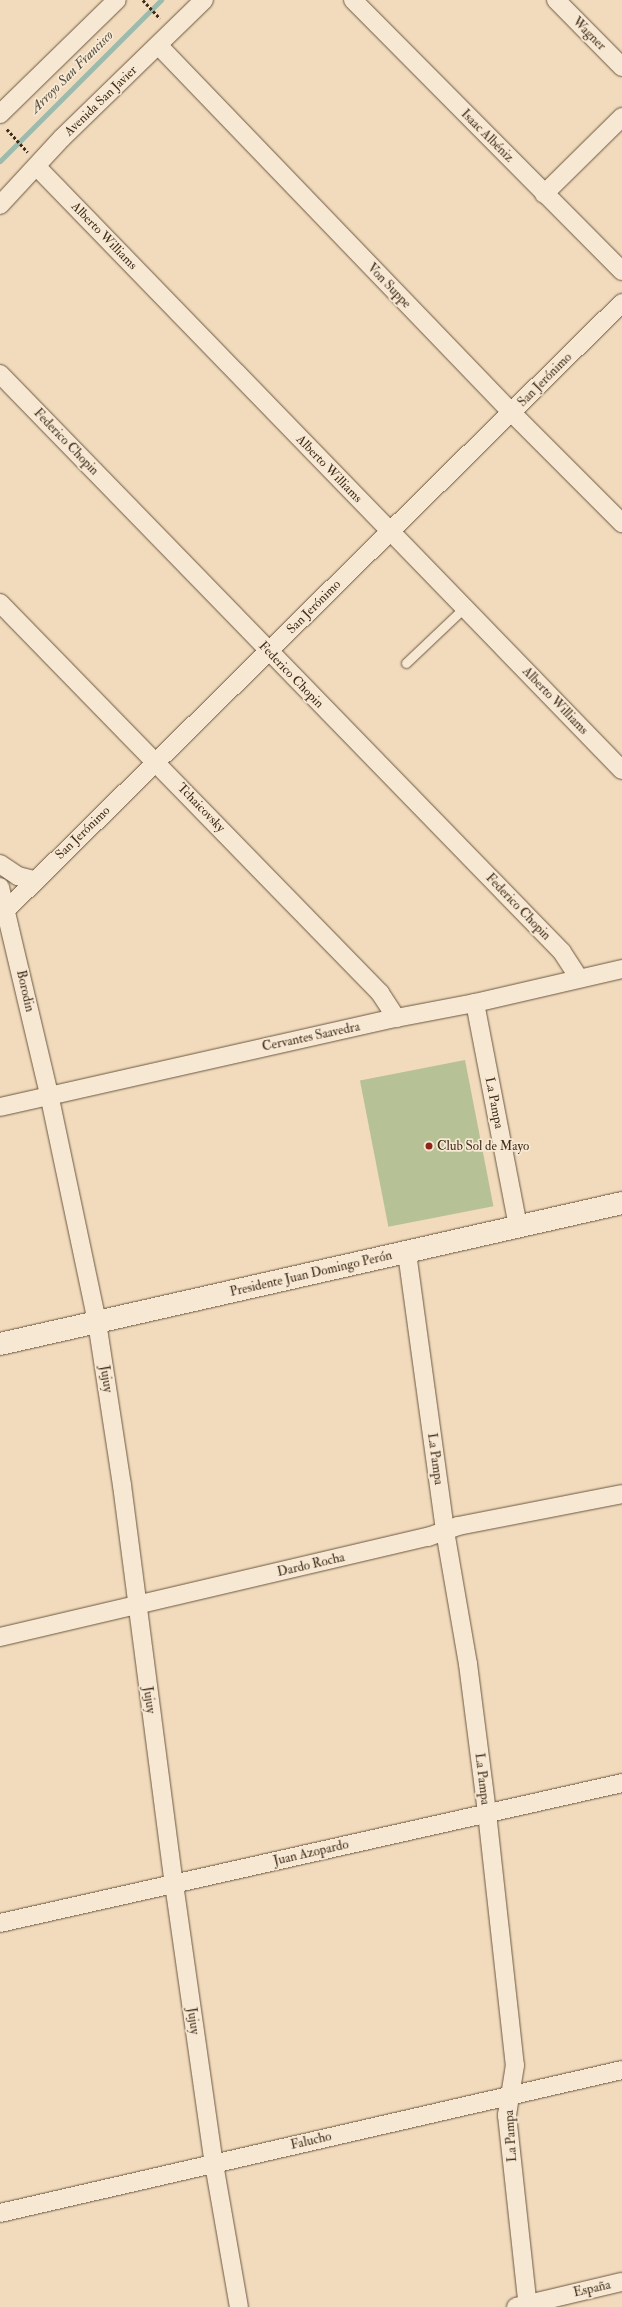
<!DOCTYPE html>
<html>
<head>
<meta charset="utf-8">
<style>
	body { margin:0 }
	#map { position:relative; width:622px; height:2307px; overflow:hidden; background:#f2dbbd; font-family:"IM FELL Double Pica",serif }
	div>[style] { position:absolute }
	.green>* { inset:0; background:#b6c195; transform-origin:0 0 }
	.stream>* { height:5px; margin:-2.5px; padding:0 2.5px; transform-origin:2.5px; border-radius:2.5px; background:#9cbbad }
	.path>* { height:2.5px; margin-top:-1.25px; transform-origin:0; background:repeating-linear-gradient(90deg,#3f2d18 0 3px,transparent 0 5px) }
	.roads { filter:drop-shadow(0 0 1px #6c5841) drop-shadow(0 0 1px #6c5841) }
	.service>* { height:9px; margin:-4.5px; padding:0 4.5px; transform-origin:4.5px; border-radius:4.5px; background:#f7e8d4 }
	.minor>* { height:18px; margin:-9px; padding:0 9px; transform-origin:9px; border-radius:9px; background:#f7e8d4 }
	.tertiary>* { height:22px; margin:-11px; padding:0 11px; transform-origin:11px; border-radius:11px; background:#f7e8d4 }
	.dots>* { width:11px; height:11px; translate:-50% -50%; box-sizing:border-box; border:2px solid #f7e8d4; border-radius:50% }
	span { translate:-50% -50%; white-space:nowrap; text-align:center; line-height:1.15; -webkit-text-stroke:3.5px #f7e8d4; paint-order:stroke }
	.street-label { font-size:13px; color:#3f2d18 }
	.poi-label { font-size:13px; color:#3f2d18 }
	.left { translate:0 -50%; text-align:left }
	.water-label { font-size:14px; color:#56503d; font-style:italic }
</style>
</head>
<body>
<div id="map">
	<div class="green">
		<div style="left:465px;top:1060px;width:149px;height:107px;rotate:79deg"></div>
	</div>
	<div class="stream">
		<div style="left:0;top:161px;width:228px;rotate:-45deg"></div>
	</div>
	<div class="path">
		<div style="left:143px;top:0;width:25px;rotate:47deg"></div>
		<div style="left:7px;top:129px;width:31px;rotate:48deg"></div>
	</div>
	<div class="roads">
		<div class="service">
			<div style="left:406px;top:663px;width:80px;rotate:-43.5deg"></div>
		</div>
		<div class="minor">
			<div style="left:353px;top:0;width:382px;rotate:45.2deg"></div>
			<div style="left:556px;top:0;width:94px;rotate:45.4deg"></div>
			<div style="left:159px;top:46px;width:509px;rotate:46.11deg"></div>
			<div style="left:512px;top:413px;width:156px;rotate:45deg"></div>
			<div style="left:0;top:114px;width:163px;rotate:-44.3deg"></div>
			<div style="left:37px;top:167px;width:840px;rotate:45.87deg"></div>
			<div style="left:544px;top:194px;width:110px;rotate:-44.6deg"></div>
			<div style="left:0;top:205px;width:91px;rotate:-47.2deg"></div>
			<div style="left:62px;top:138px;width:198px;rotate:-44.2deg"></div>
			<div style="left:0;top:374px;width:806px;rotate:45.8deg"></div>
			<div style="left:562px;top:952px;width:31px;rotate:57deg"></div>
			<div style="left:0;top:603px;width:545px;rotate:45.74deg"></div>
			<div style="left:380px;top:993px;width:30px;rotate:57deg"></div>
			<div style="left:0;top:864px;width:22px;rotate:34deg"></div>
			<div style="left:18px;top:876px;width:16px;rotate:14deg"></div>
			<div style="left:0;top:887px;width:213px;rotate:76.7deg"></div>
			<div style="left:49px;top:1094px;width:233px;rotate:78.1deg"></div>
			<div style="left:97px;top:1322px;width:165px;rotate:81.3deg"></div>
			<div style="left:122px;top:1485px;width:402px;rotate:82.6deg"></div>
			<div style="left:174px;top:1884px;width:283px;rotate:81.9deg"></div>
			<div style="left:214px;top:2164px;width:145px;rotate:80.1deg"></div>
			<div style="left:6px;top:910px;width:865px;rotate:-44.58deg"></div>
			<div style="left:475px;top:1003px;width:228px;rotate:79.1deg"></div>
			<div style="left:0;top:1107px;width:406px;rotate:-12.7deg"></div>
			<div style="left:396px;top:1018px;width:80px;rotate:-10.8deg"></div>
			<div style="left:475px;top:1003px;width:151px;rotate:-13deg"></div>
			<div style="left:407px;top:1253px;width:281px;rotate:82.2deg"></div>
			<div style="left:445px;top:1531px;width:135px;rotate:80.2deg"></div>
			<div style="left:468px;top:1664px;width:150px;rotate:82.7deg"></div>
			<div style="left:487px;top:1813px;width:254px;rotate:83.7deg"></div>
			<div style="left:515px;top:2065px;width:51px;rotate:99.1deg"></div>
			<div style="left:507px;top:2115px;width:193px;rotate:83.8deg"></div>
			<div style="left:0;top:1637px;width:440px;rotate:-13.2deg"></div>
			<div style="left:428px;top:1537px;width:32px;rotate:-20deg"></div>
			<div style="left:458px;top:1526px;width:167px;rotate:-11deg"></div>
			<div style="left:0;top:1923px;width:638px;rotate:-12.68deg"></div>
			<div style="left:0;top:2213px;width:638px;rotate:-12.95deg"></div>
			<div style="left:516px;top:2307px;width:109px;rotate:-13.3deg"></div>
		</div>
		<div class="tertiary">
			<div style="left:0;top:1344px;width:638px;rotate:-12.77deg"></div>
		</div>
	</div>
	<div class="dots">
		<div style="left:429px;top:1146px;background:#8f2418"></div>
	</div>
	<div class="street-label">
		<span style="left:589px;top:34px;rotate:45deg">Wagner</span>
		<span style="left:101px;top:101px;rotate:-44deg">Avenida San Javier</span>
		<span style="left:487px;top:136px;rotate:45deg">Isaac Albéniz</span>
		<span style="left:104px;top:236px;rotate:46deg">Alberto Williams</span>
		<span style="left:389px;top:286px;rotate:46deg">Von Suppe</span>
		<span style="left:545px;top:380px;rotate:-45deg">San Jerónimo</span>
		<span style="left:66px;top:442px;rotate:46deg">Federico Chopin</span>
		<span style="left:329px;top:469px;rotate:46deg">Alberto Williams</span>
		<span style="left:314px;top:607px;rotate:-45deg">San Jerónimo</span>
		<span style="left:291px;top:675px;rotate:46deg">Federico Chopin</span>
		<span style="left:555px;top:701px;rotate:46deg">Alberto Williams</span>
		<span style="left:201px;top:808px;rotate:46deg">Tchaicovsky</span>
		<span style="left:83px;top:833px;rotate:-44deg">San Jerónimo</span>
		<span style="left:518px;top:907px;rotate:46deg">Federico Chopin</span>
		<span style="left:25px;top:991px;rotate:77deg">Borodin</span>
		<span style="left:311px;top:1037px;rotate:-12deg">Cervantes Saavedra</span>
		<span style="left:494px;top:1103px;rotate:79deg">La Pampa</span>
		<span style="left:311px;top:1274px;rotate:-13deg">Presidente Juan Domingo Perón</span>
		<span style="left:106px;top:1379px;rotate:81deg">Jujuy</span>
		<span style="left:435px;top:1459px;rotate:82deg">La Pampa</span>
		<span style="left:311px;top:1565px;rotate:-13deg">Dardo Rocha</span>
		<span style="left:149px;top:1700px;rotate:82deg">Jujuy</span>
		<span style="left:482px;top:1779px;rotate:83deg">La Pampa</span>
		<span style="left:311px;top:1853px;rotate:-13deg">Juan Azopardo</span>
		<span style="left:193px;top:2021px;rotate:82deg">Jujuy</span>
		<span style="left:511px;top:2136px;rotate:-94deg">La Pampa</span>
		<span style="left:311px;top:2141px;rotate:-13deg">Falucho</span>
		<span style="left:592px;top:2289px;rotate:-13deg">España</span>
	</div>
	<div class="poi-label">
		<span class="left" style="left:437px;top:1146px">Club Sol de Mayo</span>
	</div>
	<div class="water-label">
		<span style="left:72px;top:72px;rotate:-45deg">Arroyo San Francisco</span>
	</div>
</div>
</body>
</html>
